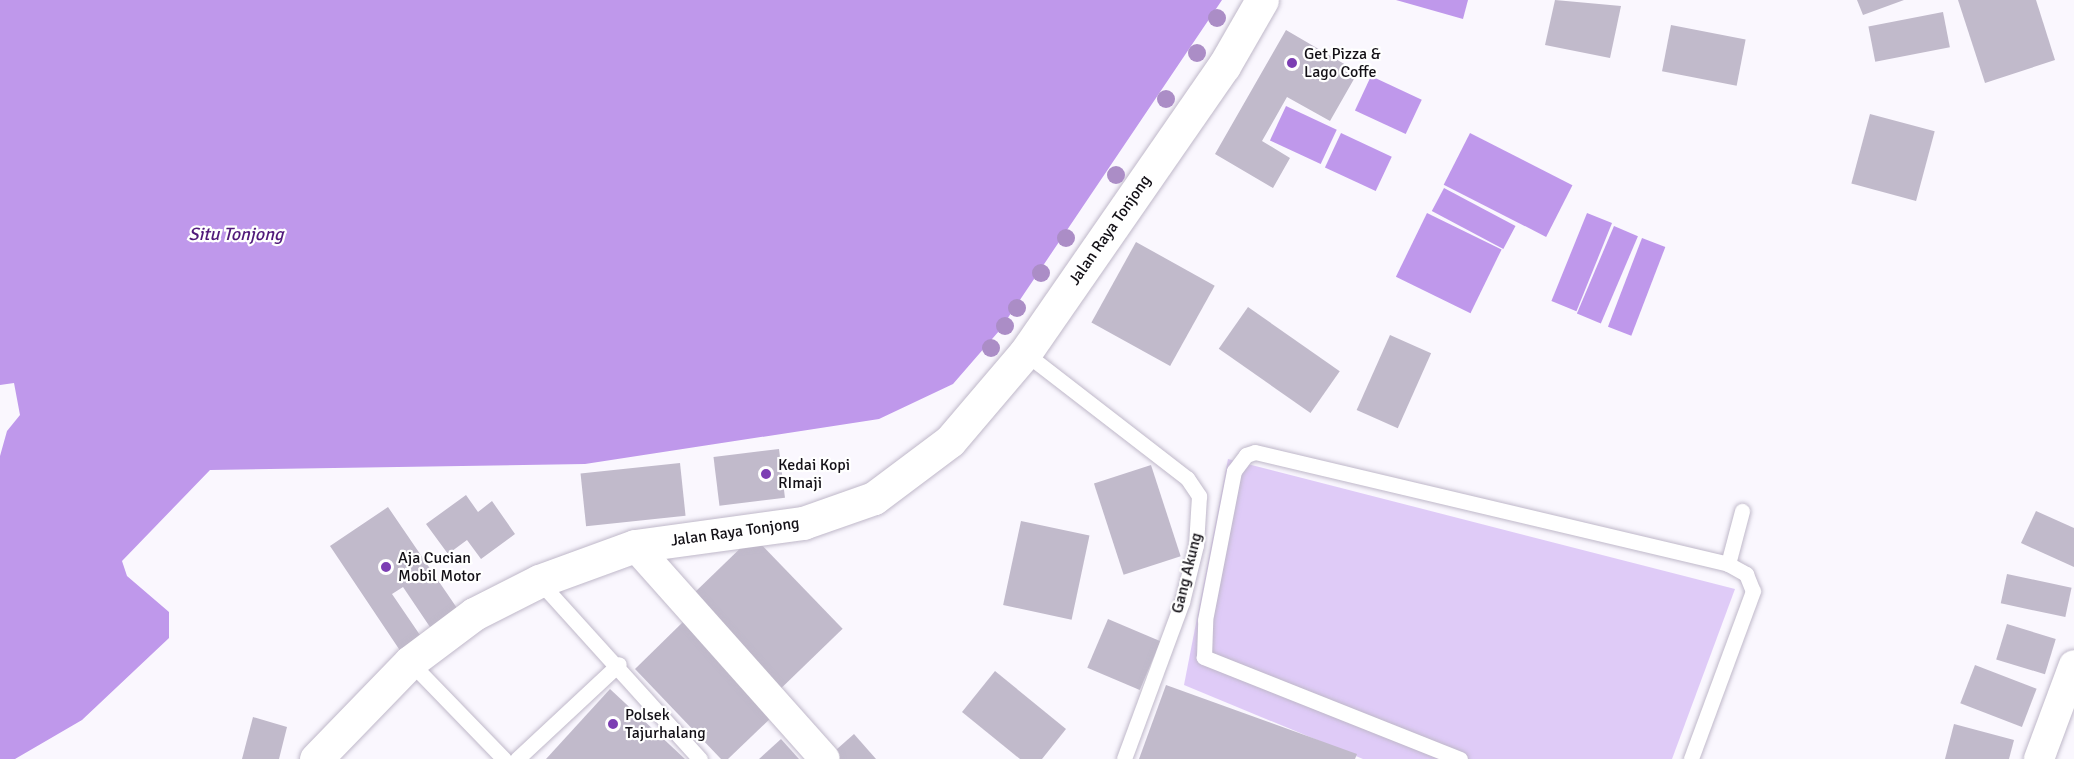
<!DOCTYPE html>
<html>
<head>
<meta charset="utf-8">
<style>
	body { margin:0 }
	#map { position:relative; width:2074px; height:759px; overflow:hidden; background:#faf7fe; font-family:Signika,sans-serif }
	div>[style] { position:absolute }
	.green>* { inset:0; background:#dfcbf7 }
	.water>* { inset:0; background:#bf98eb; transform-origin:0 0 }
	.building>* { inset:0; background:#c1bacb; transform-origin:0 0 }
	.roads { filter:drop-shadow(0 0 2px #bfb8c9) drop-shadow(0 0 2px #bfb8c9) }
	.service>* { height:15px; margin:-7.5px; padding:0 7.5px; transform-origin:7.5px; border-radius:7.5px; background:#fff }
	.minor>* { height:30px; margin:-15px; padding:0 15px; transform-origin:15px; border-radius:15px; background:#fff }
	.secondary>* { height:33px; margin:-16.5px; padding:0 16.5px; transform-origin:16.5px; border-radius:16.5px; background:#fff }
	.trees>* { width:18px; height:18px; margin:-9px; border-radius:50%; background:#ab8dc6 }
	.dots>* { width:16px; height:16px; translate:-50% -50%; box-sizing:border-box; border:3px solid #fff; border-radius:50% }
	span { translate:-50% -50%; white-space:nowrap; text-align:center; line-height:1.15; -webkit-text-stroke:4.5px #fff; paint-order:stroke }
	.poi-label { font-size:16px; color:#131016 }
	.left { translate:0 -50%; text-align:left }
	.street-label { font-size:16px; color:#131016 }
	.water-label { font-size:18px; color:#50197a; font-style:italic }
</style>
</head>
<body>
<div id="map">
	<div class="green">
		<div style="clip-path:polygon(1228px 459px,1735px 589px,1672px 759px,1363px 759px,1184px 685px)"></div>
	</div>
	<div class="water">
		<div style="clip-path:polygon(0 0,1222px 0,999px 331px,953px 384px,879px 419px,585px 464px,210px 470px,122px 561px,127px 576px,169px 612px,169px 638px,82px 720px,15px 759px,0 759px,0 456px,7px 431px,20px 415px,14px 383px,0 385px)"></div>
		<div style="clip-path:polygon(1396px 0,1468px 0,1463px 19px)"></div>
		<div style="left:1371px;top:76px;width:56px;height:38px;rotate:25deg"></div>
		<div style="left:1286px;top:106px;width:56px;height:38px;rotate:25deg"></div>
		<div style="left:1341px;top:133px;width:56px;height:38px;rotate:25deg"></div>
		<div style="left:1470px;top:133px;width:115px;height:58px;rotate:27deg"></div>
		<div style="left:1444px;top:188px;width:81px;height:26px;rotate:28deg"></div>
		<div style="left:1427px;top:213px;width:83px;height:71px;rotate:26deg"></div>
		<div style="left:1587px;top:213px;width:27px;height:95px;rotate:22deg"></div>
		<div style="left:1614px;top:226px;width:26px;height:95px;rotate:23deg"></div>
		<div style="left:1642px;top:238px;width:25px;height:95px;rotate:21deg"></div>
	</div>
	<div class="building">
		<div style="clip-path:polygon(1555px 0,1621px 6px,1610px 58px,1545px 45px)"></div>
		<div style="clip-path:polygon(1857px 0,1904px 0,1863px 15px)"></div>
		<div style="clip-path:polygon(1958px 0,2036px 0,2055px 60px,1985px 83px)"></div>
		<div style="left:1943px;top:12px;width:36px;height:76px;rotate:79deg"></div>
		<div style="left:1671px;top:25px;width:76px;height:47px;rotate:11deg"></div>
		<div style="clip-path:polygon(1286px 30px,1358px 72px,1330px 121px,1287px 97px,1262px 141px,1290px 158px,1273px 188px,1215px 154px)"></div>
		<div style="left:1870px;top:114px;width:67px;height:72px;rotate:15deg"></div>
		<div style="left:1136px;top:242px;width:90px;height:92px;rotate:29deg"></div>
		<div style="left:1248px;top:307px;width:112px;height:51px;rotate:35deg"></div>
		<div style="left:1390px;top:335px;width:45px;height:82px;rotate:24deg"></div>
		<div style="left:779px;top:449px;width:49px;height:66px;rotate:83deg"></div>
		<div style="left:680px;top:463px;width:53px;height:100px;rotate:84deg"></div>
		<div style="left:1151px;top:465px;width:96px;height:60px;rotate:72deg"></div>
		<div style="clip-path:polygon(466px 495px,478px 512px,492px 501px,515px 534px,481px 559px,467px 540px,448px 554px,426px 524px)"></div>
		<div style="clip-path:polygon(388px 507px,459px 611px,432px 630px,403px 587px,392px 594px,422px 638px,401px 652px,330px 546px)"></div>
		<div style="clip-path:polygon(2036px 511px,2074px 528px,2074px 567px,2021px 543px)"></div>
		<div style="left:1021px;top:521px;width:70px;height:86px;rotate:12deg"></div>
		<div style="left:753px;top:536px;width:129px;height:88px;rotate:46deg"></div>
		<div style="left:2007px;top:574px;width:66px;height:30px;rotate:12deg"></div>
		<div style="left:1108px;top:619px;width:57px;height:53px;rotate:23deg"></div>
		<div style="clip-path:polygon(685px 620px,775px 714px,728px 759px,721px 759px,635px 669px)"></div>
		<div style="left:2007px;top:624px;width:51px;height:37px;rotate:17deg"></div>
		<div style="left:1975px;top:665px;width:66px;height:41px;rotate:21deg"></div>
		<div style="clip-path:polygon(995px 671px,1066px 729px,1042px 759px,1020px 759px,962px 712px)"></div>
		<div style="clip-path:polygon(1166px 685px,1357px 754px,1355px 759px,1139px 759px)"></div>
		<div style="clip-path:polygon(610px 689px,685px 759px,546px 759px)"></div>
		<div style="clip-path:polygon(253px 717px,287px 727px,279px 759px,242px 759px)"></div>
		<div style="clip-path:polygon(1954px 724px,2014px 740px,2009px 759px,1945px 759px)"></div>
		<div style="clip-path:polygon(854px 734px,876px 759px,830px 759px,828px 757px)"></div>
		<div style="clip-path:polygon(781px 739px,799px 759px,759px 759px)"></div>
	</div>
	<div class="roads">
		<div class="service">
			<div style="left:1025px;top:353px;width:205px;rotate:37.7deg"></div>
			<div style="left:1187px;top:478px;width:22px;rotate:56deg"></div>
			<div style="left:1199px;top:496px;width:49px;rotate:93.5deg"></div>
			<div style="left:1196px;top:545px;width:59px;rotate:103.8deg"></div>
			<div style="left:1182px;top:602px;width:167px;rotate:110.3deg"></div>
			<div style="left:1728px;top:564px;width:55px;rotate:-75.2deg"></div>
			<div style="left:539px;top:581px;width:240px;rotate:47.9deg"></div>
			<div style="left:410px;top:662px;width:135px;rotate:45.9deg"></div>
			<div style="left:517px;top:759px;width:139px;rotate:-43deg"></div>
			<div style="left:1460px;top:759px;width:276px;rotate:-158.3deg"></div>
			<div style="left:1204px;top:657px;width:37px;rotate:-88deg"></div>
			<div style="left:1205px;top:620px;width:152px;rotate:-79deg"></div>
			<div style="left:1234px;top:471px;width:20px;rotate:-53deg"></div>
			<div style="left:1246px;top:455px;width:9px;rotate:-18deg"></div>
			<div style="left:1255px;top:452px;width:486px;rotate:13.3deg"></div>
			<div style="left:1728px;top:564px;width:21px;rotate:29deg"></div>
			<div style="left:1746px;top:574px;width:18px;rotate:68deg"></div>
			<div style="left:1753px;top:591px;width:179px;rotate:110.3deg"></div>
		</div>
		<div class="minor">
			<div style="left:635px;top:546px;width:285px;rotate:48.3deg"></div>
			<div style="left:2039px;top:759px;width:100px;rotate:-69.6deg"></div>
		</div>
		<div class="secondary">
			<div style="left:316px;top:759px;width:135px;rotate:-45.9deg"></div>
			<div style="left:410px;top:662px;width:80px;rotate:-36.9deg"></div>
			<div style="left:474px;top:614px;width:73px;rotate:-26.9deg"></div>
			<div style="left:539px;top:581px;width:102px;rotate:-20deg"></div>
			<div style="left:635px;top:546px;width:170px;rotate:-7.8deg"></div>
			<div style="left:803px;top:523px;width:75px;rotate:-19.4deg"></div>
			<div style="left:874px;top:498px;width:95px;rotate:-36.9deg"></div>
			<div style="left:950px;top:441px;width:116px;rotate:-49.6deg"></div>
			<div style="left:1025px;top:353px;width:349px;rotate:-55.3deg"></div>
			<div style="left:1224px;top:66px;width:76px;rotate:-60.1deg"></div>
		</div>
	</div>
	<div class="trees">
		<div style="left:1217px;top:18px"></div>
		<div style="left:1197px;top:53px"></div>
		<div style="left:1166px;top:99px"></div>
		<div style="left:1116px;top:175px"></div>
		<div style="left:1066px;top:238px"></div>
		<div style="left:1041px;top:273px"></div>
		<div style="left:1017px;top:308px"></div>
		<div style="left:1005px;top:326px"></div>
		<div style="left:991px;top:348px"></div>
	</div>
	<div class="dots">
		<div style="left:1292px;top:63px;background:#7c3eb3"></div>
		<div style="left:766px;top:474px;background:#7c3eb3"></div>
		<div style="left:386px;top:567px;background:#7c3eb3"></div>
		<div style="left:613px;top:724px;background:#7c3eb3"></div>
	</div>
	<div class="poi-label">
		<span class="left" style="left:1304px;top:63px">Get Pizza &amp;<br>Lago Coffe</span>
		<span class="left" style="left:778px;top:474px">Kedai Kopi<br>RImaji</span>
		<span class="left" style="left:398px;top:567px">Aja Cucian<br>Mobil Motor</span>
		<span class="left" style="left:625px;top:724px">Polsek<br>Tajurhalang</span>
	</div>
	<div class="street-label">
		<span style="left:1110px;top:230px;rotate:-55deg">Jalan Raya Tonjong</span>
		<span style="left:735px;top:532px;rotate:-8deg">Jalan Raya Tonjong</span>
		<span style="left:1187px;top:573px;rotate:-76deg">Gang Akung</span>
	</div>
	<div class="water-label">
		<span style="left:236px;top:234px">Situ Tonjong</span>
	</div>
</div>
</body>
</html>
